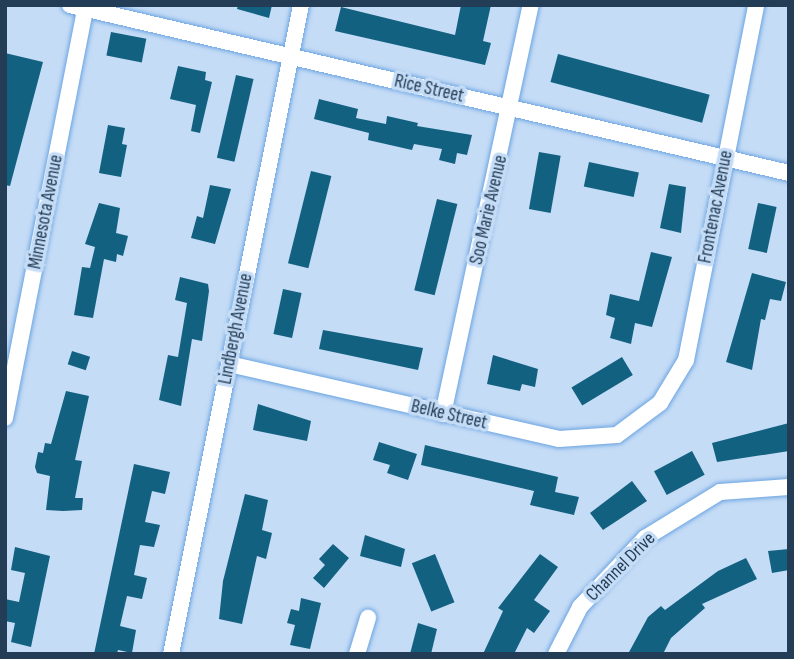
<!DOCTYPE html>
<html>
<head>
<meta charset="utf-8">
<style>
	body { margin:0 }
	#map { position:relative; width:794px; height:659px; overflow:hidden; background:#c5dcf6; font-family:"Sofia Sans Condensed",sans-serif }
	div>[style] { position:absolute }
	.building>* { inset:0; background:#136181; transform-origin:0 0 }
	.roads { filter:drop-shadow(0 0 2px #6ba4e1) drop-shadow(0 0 2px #6ba4e1) }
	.minor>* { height:16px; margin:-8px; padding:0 8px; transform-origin:8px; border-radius:8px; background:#fff }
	span { translate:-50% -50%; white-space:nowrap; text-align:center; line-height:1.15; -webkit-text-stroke:7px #c5dcf6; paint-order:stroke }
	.street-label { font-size:19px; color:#243d56 }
	.frame { position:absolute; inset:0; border:7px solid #243d56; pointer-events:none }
</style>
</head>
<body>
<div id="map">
	<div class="building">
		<div style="clip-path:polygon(238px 5px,272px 5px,269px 18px,237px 9px)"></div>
		<div style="clip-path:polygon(461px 5px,491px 5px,483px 41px,491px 43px,485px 65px,335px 31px,341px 7px,455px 35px)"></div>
		<div style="left:111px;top:32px;width:36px;height:24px;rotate:11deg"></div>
		<div style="clip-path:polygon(5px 53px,43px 62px,10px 186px,5px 185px)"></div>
		<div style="left:558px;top:54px;width:157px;height:29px;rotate:15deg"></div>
		<div style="clip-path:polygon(178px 66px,206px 72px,205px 80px,212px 82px,200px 133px,191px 131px,196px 105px,170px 99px)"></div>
		<div style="left:236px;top:75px;width:18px;height:85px;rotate:13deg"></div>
		<div style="clip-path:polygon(319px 99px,358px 109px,356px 118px,386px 124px,387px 116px,418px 123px,417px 126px,472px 135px,467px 155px,457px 153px,455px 164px,439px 160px,442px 149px,414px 144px,412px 150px,368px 140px,369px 133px,314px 119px)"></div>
		<div style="clip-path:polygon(108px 125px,125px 128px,122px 144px,127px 145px,121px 177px,99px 173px)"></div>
		<div style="left:539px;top:152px;width:22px;height:58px;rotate:10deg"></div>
		<div style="left:589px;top:162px;width:51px;height:25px;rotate:12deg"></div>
		<div style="left:311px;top:171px;width:21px;height:95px;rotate:14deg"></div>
		<div style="clip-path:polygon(669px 184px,686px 187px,681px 233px,660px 228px)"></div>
		<div style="clip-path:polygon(210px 185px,231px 189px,215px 244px,191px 238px,197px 216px,203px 218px)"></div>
		<div style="left:437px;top:199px;width:21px;height:94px;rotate:14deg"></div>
		<div style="clip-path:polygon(99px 203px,120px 208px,116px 233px,128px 236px,123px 256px,117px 254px,116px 262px,104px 259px,93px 318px,74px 315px,82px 267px,90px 268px,95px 247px,85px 244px)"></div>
		<div style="left:758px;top:203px;width:19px;height:47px;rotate:12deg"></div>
		<div style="clip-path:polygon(651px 252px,672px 257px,652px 327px,635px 323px,631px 344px,610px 338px,615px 318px,606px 315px,610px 294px,639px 301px)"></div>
		<div style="clip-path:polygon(752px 273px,786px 282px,781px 301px,770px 299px,765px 320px,761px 319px,752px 370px,726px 362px)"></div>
		<div style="clip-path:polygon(180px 277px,208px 284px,209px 291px,202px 341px,192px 339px,181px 406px,159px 400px,168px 355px,178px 357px,187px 303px,175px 300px)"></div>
		<div style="left:283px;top:289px;width:19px;height:46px;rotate:12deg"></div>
		<div style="clip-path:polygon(323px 330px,423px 348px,418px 370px,319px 349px)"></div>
		<div style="left:72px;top:351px;width:19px;height:14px;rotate:18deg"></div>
		<div style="clip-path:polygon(493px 355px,538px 369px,535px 387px,522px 384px,520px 391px,487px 384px)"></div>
		<div style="left:622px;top:357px;width:21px;height:59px;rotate:59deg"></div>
		<div style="clip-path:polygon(66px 391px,89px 396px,75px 460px,82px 461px,75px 498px,83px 498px,82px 510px,63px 511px,46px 510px,50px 476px,37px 473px,35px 467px,38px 452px,43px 453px,45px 443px,51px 444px)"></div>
		<div style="clip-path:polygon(258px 404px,311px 421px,307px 441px,253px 430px)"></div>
		<div style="clip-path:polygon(789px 423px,789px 451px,717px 462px,712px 443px)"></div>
		<div style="clip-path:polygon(379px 442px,417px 454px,408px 480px,387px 473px,390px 465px,373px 460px)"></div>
		<div style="clip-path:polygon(425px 445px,558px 477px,555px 492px,579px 497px,574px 515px,530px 505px,534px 491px,421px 465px)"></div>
		<div style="left:692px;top:451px;width:27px;height:43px;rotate:62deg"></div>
		<div style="clip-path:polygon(134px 464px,170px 472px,165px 494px,152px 491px,145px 522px,160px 525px,154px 547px,140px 545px,134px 575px,147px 578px,142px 599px,127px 596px,120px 626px,136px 630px,132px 653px,118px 650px,117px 654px,94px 654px)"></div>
		<div style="clip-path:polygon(632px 481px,647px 501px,603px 530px,590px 513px)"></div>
		<div style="clip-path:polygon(245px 494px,268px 500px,262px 530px,272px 533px,266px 559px,257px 556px,242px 624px,219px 619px,223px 581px)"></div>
		<div style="clip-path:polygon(365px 535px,405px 549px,401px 567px,360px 556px)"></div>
		<div style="clip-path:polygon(333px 544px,349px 558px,324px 588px,313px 578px,325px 565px,319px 559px)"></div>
		<div style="clip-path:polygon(15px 547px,50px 556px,31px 647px,11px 642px,15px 623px,5px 621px,5px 599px,19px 602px,25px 573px,11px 570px)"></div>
		<div style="clip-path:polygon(789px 549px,789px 570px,772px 573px,768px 551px)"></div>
		<div style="left:435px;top:554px;width:52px;height:25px;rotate:68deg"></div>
		<div style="clip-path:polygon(540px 554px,558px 567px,534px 600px,550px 611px,534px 633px,527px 628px,515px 652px,483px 654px,503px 611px,498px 608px)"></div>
		<div style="clip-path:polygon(746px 558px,757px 579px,702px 604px,705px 608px,671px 638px,663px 654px,628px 654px,648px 617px,661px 606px,665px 610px,718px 571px)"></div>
		<div style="clip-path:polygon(301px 598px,321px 603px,310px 649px,290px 645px,295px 625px,287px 623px,291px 609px,299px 611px)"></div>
		<div style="clip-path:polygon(418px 623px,437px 629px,431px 654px,410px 654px)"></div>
	</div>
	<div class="roads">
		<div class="minor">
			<div style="left:70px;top:5px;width:738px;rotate:13.15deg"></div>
			<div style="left:229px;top:364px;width:338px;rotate:12.8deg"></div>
			<div style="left:559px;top:439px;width:58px;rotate:-3.9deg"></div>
			<div style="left:617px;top:435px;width:54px;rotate:-36.7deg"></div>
			<div style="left:660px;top:403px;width:50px;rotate:-58.8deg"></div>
			<div style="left:686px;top:360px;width:362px;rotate:-78.8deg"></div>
			<div style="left:443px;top:414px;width:418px;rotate:-77.9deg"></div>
			<div style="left:5px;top:418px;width:421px;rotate:-78.9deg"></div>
			<div style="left:171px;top:654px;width:662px;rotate:-78.67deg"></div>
			<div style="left:357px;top:654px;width:38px;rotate:-73deg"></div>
			<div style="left:556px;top:654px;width:53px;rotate:-62.9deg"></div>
			<div style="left:580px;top:607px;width:95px;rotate:-46.7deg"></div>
			<div style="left:645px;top:538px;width:88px;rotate:-31.5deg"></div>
			<div style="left:720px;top:492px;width:69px;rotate:-4.1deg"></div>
		</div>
	</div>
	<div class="street-label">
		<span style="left:429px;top:89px;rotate:13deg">Rice Street</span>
		<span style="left:716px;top:207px;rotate:-79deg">Frontenac Avenue</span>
		<span style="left:489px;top:210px;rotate:-77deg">Soo Marie Avenue</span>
		<span style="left:46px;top:212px;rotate:-79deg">Minnesota Avenue</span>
		<span style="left:236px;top:329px;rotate:-79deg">Lindbergh Avenue</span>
		<span style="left:449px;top:415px;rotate:13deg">Belke Street</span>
		<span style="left:621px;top:567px;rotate:-45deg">Channel Drive</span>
	</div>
	<div class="frame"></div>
</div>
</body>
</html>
